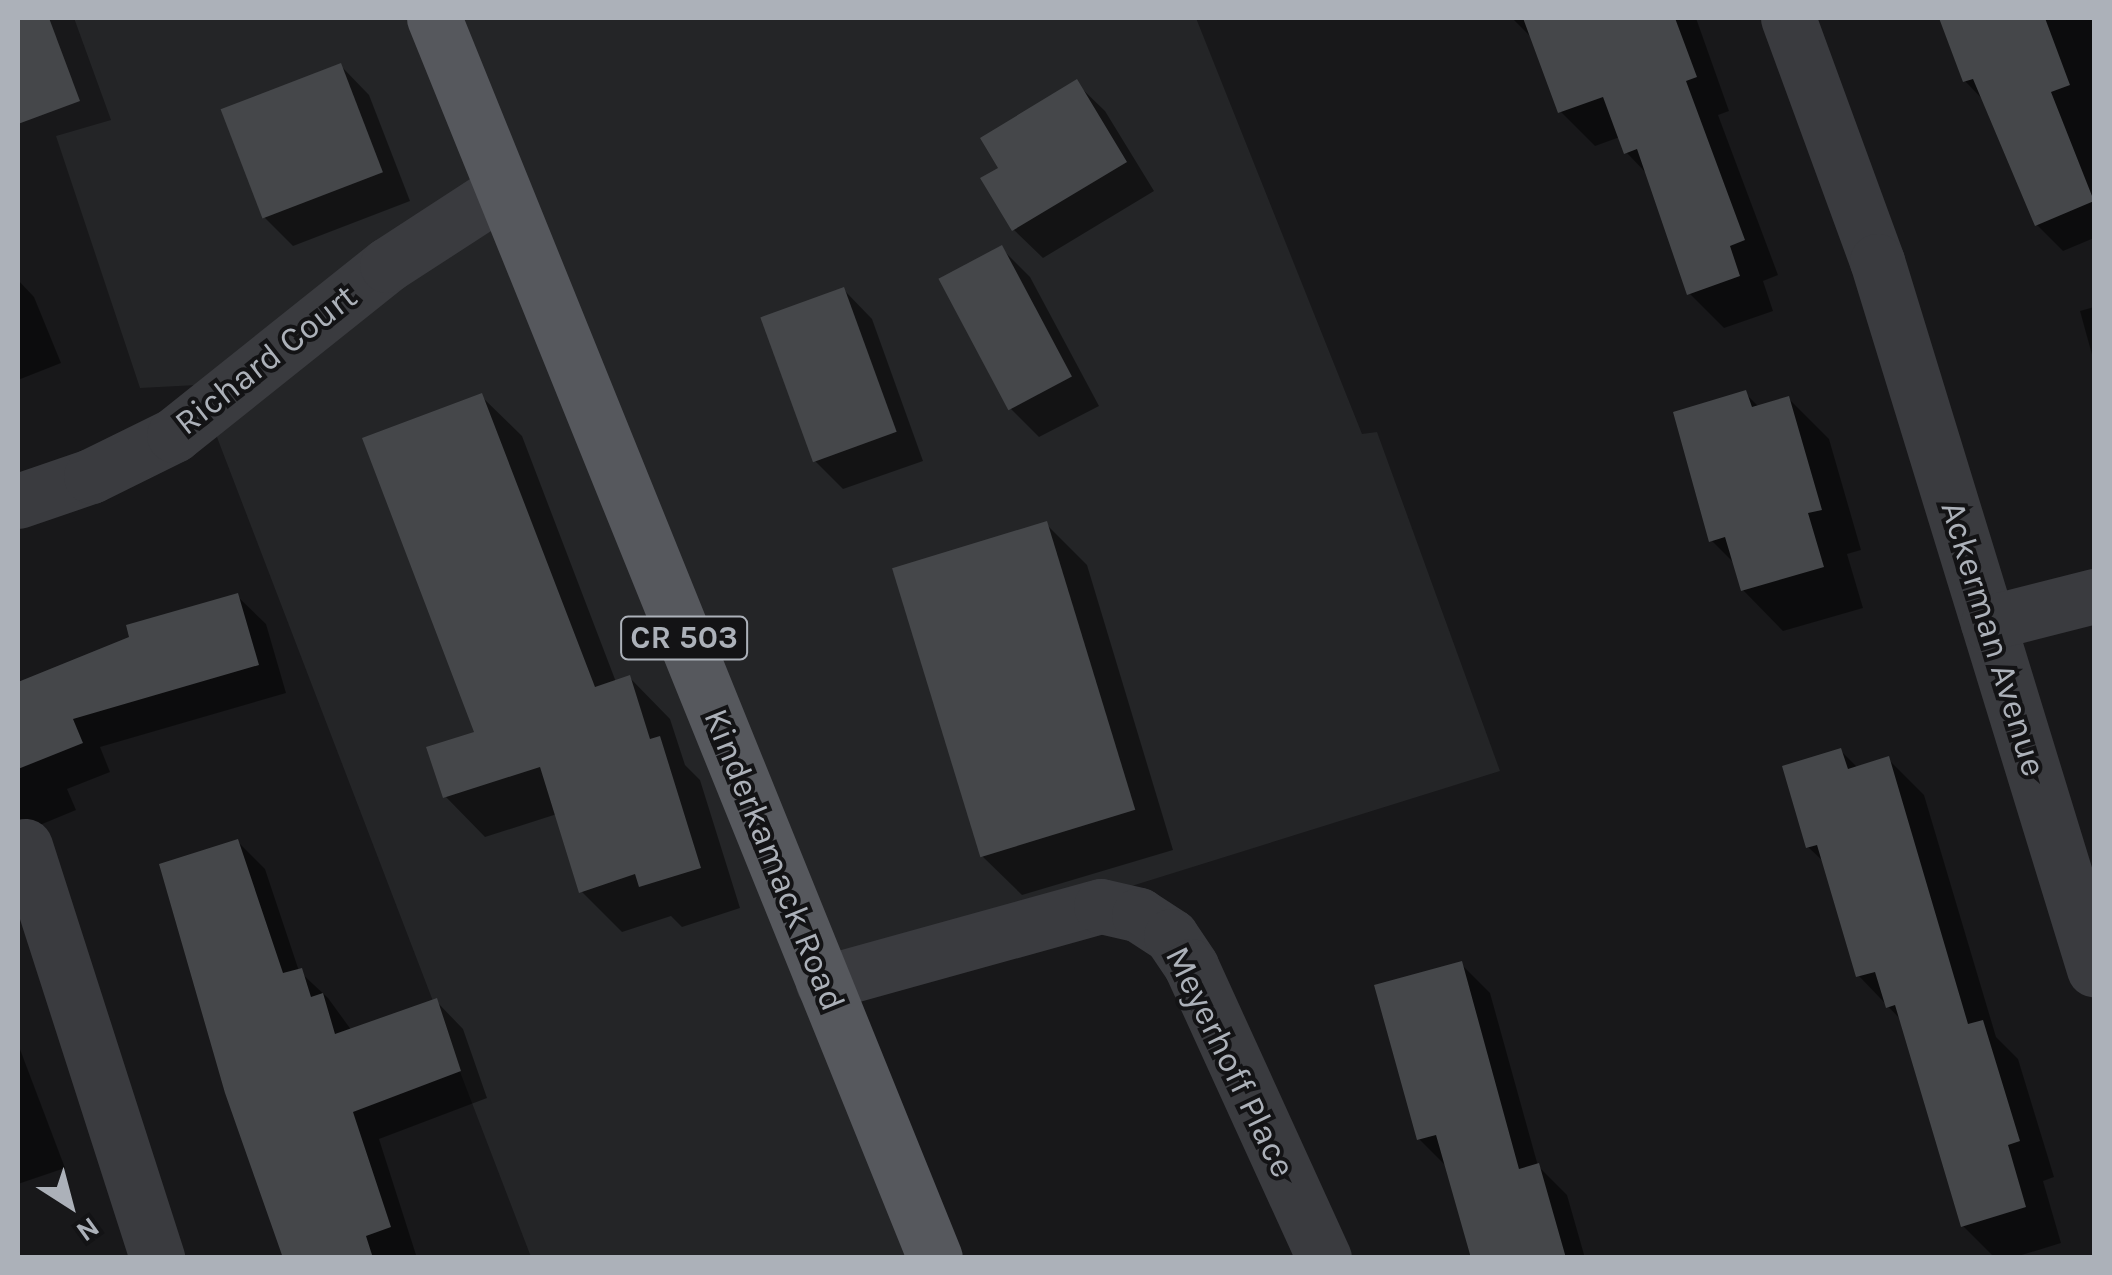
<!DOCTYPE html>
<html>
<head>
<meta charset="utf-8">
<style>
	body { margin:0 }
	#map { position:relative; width:2112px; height:1275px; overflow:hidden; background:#18181a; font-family:Karla,sans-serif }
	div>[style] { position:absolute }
	.built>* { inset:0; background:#242527 }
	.shadow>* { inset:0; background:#0007 }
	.building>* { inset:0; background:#45474a; transform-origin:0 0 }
	.minor>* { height:55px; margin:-27.5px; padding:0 27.5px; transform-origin:27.5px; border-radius:27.5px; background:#3a3b3f }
	.major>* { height:55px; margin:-27.5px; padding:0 27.5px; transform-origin:27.5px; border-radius:27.5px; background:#56585d }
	span { translate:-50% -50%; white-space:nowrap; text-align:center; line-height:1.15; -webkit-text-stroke:8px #131315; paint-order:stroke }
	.shield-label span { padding:2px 8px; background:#131315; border:2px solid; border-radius:8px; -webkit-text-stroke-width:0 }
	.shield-label { font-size:32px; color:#acb1b9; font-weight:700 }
	.street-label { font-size:35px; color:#acb1b9 }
	.frame { position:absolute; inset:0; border:20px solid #acb1b9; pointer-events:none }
	.north { position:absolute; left:20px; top:1155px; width:100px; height:100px; -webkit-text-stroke:8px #131315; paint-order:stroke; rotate:144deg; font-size:28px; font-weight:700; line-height:40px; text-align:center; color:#acb1b9 }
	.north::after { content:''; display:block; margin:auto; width:35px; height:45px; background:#acb1b9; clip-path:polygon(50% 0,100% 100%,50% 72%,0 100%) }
</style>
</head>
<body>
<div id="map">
	<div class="built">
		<div style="clip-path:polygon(74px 18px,1196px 18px,1362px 434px,1377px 432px,1500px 771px,824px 982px,935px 1257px,531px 1257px,197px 385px,140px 388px,56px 136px,111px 120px)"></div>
	</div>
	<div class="shadow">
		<div style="clip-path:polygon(1512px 18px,1696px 18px,1729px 111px,1718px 115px,1778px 275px,1763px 281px,1773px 311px,1724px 328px,1690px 294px,1648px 175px,1626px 152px,1620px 137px,1595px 146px,1561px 112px,1534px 40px)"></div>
		<div style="clip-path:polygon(1995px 18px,2094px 18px,2094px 238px,2063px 251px,2037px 225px,1985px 102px,1965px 81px,1948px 35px)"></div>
		<div style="clip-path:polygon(341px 66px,369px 95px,410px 201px,293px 246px,264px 217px)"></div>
		<div style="clip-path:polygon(1076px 83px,1105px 111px,1154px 191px,1043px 258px,1014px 230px,984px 179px,1002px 168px)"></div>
		<div style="clip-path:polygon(1001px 248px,1030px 277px,1099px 406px,1039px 437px,1011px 409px)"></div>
		<div style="clip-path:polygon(18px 280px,34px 297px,61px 363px,18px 380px)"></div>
		<div style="clip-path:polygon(844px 290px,872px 319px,923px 461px,843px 489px,814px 460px)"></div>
		<div style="clip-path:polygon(2094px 307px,2094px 362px,2080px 311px)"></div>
		<div style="clip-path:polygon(1745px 393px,1759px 407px,1789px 399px,1829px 439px,1861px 550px,1847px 554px,1863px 608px,1783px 631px,1743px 590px,1735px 564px,1711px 540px)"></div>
		<div style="clip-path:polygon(481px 396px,522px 436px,616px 682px,630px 678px,670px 719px,685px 765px,700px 780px,740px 908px,682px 927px,671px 916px,622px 932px,581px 891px,557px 814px,485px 837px,445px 796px,477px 734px)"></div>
		<div style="clip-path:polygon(1046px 524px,1087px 565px,1173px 850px,1022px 895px,981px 855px)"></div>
		<div style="clip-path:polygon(237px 596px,266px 624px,286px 693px,100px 747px,110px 772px,67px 789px,76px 810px,18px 834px,18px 685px)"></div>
		<div style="clip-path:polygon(1841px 751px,1858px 768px,1888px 759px,1924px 795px,1996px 1037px,2018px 1059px,2054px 1177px,2043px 1181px,2061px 1243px,2012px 1258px,1995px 1258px,1963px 1226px,1902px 1021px,1858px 975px,1826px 864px,1808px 847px)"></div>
		<div style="clip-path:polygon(237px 841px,265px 869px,299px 971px,328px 998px,352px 1031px,436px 1001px,463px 1029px,487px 1098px,379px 1139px,417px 1258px,284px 1258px,227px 1093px)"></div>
		<div style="clip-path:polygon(1461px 964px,1490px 993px,1538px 1166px,1567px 1195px,1585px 1258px,1474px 1258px,1448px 1168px,1419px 1139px)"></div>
		<div style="clip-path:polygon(18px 1044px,65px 1168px,18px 1184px)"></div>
	</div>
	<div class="building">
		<div style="clip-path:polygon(18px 18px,49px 18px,80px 101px,18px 124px)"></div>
		<div style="clip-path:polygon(1523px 18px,1675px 18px,1697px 77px,1686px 81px,1745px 240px,1730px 246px,1740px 276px,1687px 295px,1637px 149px,1624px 154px,1603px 97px,1558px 113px)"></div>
		<div style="clip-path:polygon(1939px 18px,2045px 18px,2070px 85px,2051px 92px,2094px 201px,2035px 226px,1973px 79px,1963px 82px)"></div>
		<div style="left:341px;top:63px;width:117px;height:129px;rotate:69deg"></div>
		<div style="clip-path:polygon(1077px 79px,1127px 162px,1012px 231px,980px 178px,998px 168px,980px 138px)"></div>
		<div style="left:1002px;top:245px;width:149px;height:72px;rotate:62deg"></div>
		<div style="left:844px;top:287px;width:154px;height:89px;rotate:70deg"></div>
		<div style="clip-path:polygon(1746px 390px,1752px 407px,1789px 396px,1822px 510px,1808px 513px,1824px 567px,1741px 591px,1725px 537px,1709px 542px,1673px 412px)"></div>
		<div style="clip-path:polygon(482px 393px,595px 687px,630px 675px,650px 739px,660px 736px,701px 868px,639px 887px,635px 874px,579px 893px,540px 767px,443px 798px,426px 747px,474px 732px,362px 438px)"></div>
		<div style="left:1047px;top:521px;width:302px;height:162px;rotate:73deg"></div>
		<div style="clip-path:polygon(238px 593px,259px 665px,73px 719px,83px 743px,18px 769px,18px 682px,129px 637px,126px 625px)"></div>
		<div style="clip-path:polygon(1841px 748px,1848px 769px,1889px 756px,1968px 1024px,1983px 1020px,2020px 1141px,2008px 1145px,2026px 1207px,1961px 1227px,1895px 1005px,1886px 1008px,1875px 972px,1856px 977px,1817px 845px,1806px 848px,1782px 766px)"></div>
		<div style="clip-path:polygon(238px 839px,283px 973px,302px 968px,311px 997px,323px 993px,335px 1034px,437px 998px,461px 1071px,353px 1112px,391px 1227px,366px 1236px,373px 1258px,283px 1258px,225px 1093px,159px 864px)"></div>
		<div style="clip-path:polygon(1462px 961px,1519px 1169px,1539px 1163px,1566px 1258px,1471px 1258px,1436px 1135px,1417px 1140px,1374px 985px)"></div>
	</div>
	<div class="minor">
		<div style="left:1788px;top:18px;width:259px;rotate:69.9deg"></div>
		<div style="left:1877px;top:261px;width:741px;rotate:72.96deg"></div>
		<div style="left:18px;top:501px;width:77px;rotate:-18.9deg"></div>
		<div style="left:91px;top:476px;width:93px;rotate:-26.3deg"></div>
		<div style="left:174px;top:435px;width:273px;rotate:-38.6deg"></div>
		<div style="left:387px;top:265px;width:136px;rotate:-33deg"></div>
		<div style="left:1988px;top:623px;width:109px;rotate:-14.3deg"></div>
		<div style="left:25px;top:846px;width:433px;rotate:72.2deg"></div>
		<div style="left:823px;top:983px;width:288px;rotate:-15.5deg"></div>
		<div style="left:1101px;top:906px;width:39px;rotate:13deg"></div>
		<div style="left:1139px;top:915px;width:38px;rotate:33deg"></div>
		<div style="left:1171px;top:936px;width:36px;rotate:56deg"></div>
		<div style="left:1191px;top:966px;width:321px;rotate:65.5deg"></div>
	</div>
	<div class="major">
		<div style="left:434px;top:18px;width:1337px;rotate:68deg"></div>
	</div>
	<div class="shield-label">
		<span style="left:684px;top:638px">CR 503</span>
	</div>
	<div class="street-label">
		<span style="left:266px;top:360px;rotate:-38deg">Richard Court</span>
		<span style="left:1993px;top:639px;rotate:73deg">Ackerman Avenue</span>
		<span style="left:774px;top:860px;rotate:68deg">Kinderkamack Road</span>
		<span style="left:1230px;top:1062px;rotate:64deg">Meyerhoff Place</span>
	</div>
	<div class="frame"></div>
	<div class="north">N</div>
</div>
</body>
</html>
